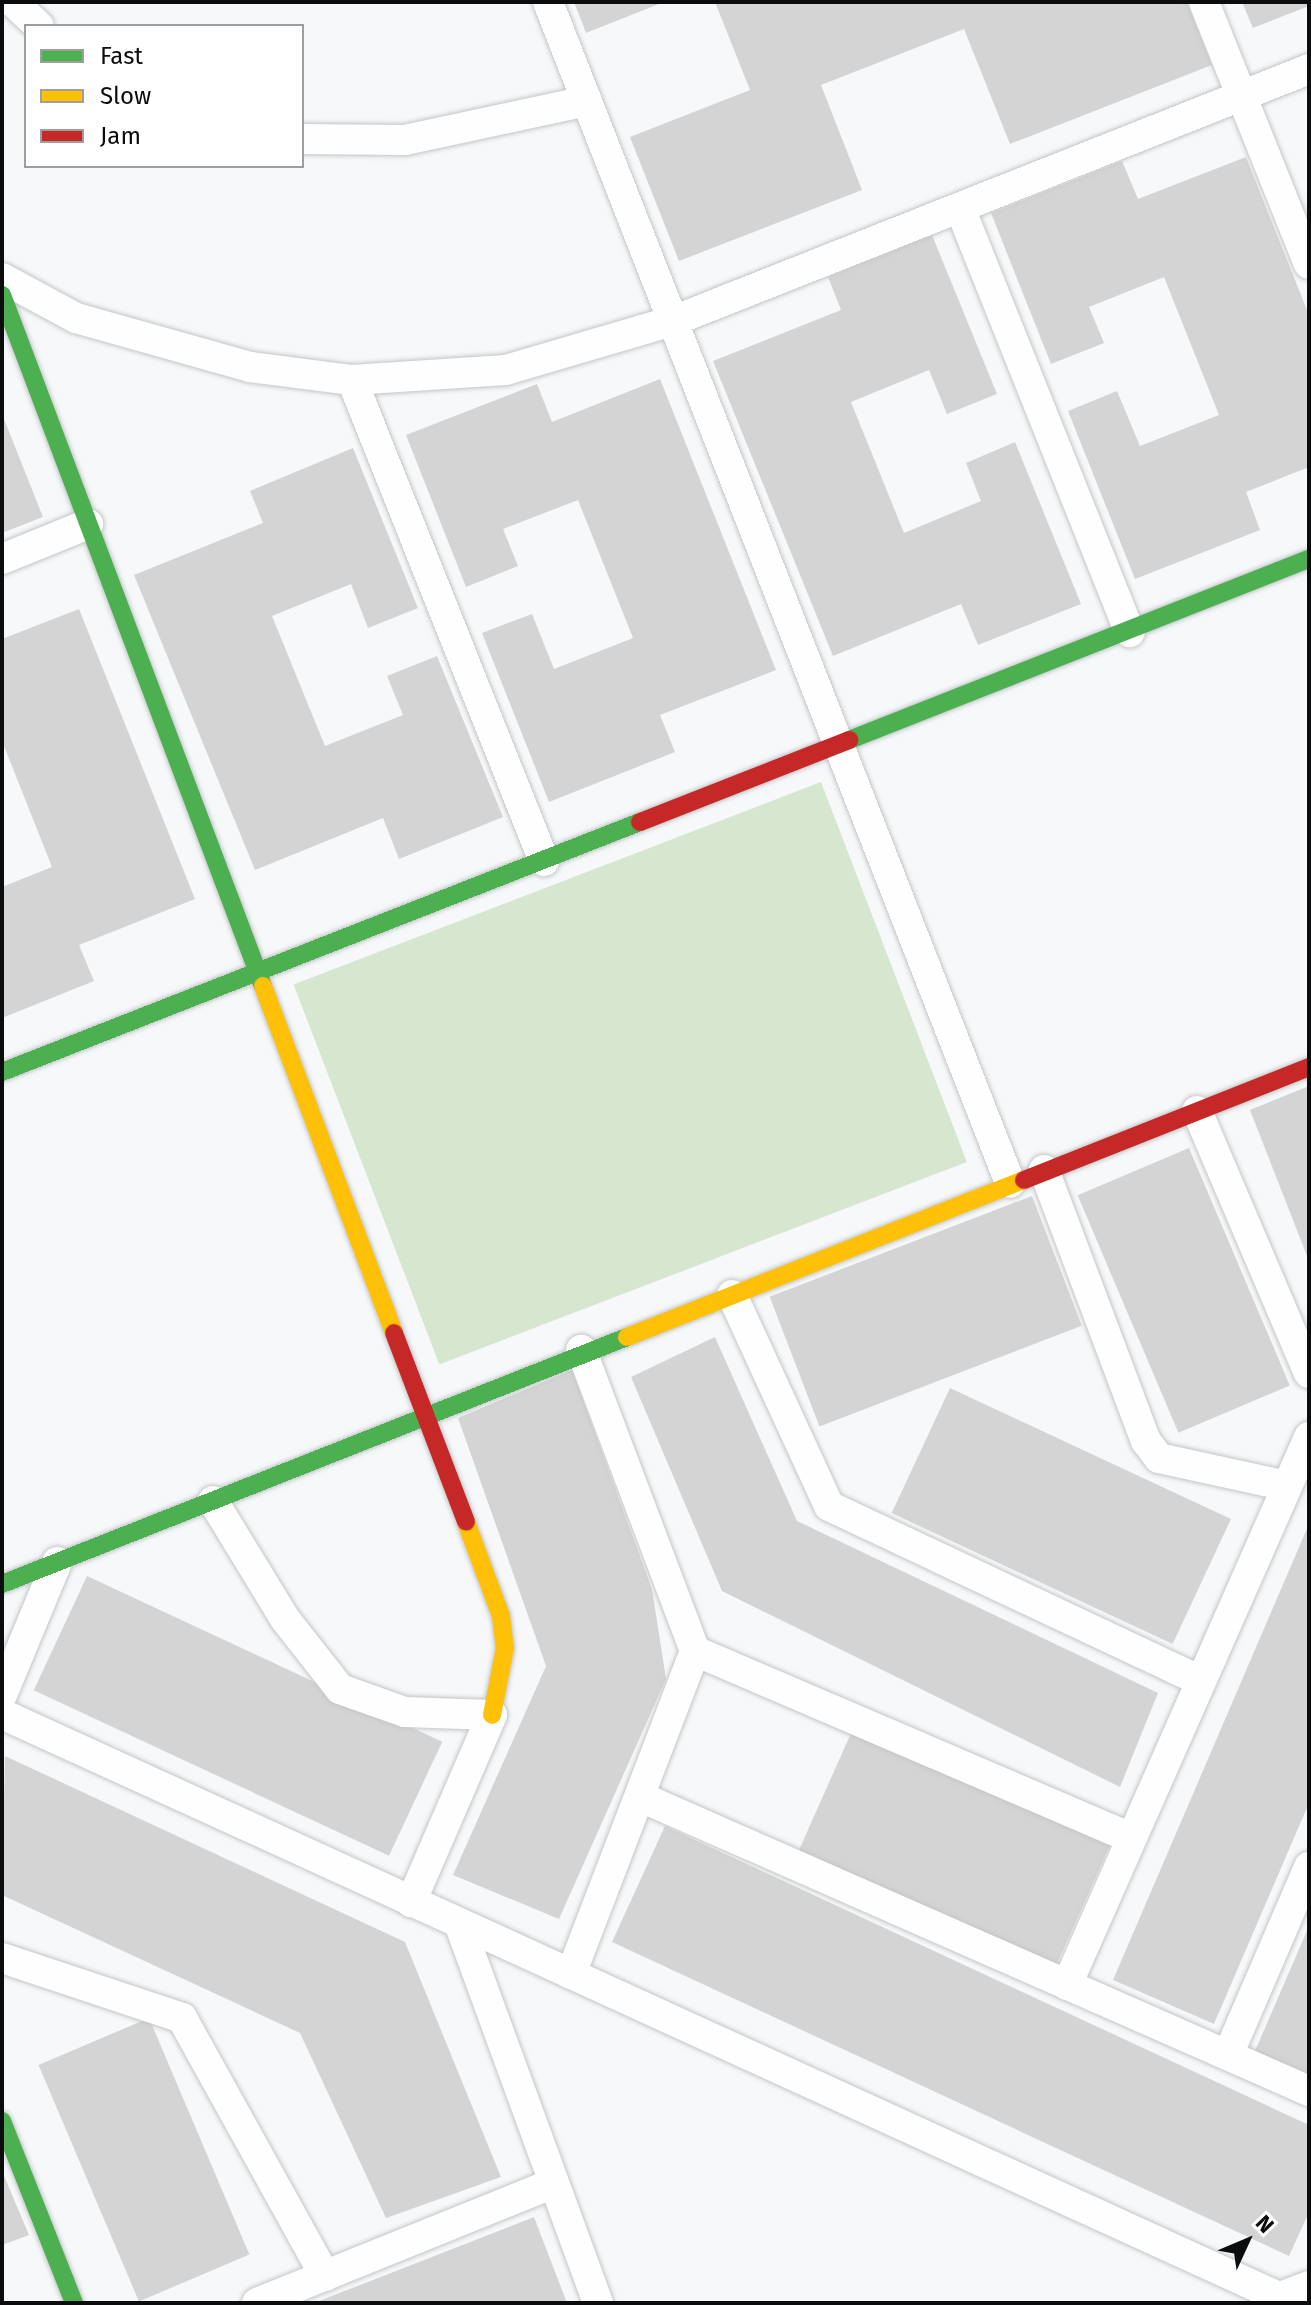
<!DOCTYPE html>
<html>
<head>
<meta charset="utf-8">
<style>
	body { margin:0 }
	#map { position:relative; width:1311px; height:2305px; overflow:hidden; background:#f6f8fa; font-family:"Fira Sans",sans-serif }
	div>[style] { position:absolute }
	.green>* { inset:0; background:#d7e6ce; transform-origin:0 0 }
	.building>* { inset:0; background:#d4d4d5; transform-origin:0 0 }
	.roads { filter:drop-shadow(0 0 2px #c4c6c7) drop-shadow(0 0 2px #c4c6c7) }
	.street>* { height:30px; margin:-15px; padding:0 15px; transform-origin:15px; border-radius:15px; background:#fefefe }
	.fast>* { height:18px; margin:-9px; padding:0 9px; transform-origin:9px; border-radius:9px; background:#4caf50 }
	.slow>* { height:18px; margin:-9px; padding:0 9px; transform-origin:9px; border-radius:9px; background:#ffc107 }
	.jam>* { height:18px; margin:-9px; padding:0 9px; transform-origin:9px; border-radius:9px; background:#c62828 }
	span { translate:-50% -50%; white-space:nowrap; text-align:center; line-height:1.15; -webkit-text-stroke:8px #fff; paint-order:stroke }
	.frame { position:absolute; inset:0; border:4px solid #0b0c0d; pointer-events:none }
	.legend { position:absolute; left:24px; top:24px; width:280px; height:144px; box-sizing:border-box; background:#fff; border:2px solid #9d9e9e; margin:0; padding:10px 14px; list-style:none; font-size:24px; color:#0b0c0d }
	.legend li { display:flex; align-items:center; gap:16px; height:40px }
	.legend b { width:40px; border:2px solid #9d9e9e }
	.north { position:absolute; left:1207px; top:2201px; width:80px; height:80px; -webkit-text-stroke:6px #fff; paint-order:stroke; rotate:46deg; font-size:22px; font-weight:700; line-height:32px; text-align:center; color:#0b0c0d }
	.north::after { content:''; display:block; margin:auto; width:28px; height:36px; background:#0b0c0d; clip-path:polygon(50% 0,100% 100%,50% 72%,0 100%) }
</style>
</head>
<body>
<div id="map">
	<div class="green">
		<div style="left:821px;top:782px;width:407px;height:565px;rotate:69deg"></div>
	</div>
	<div class="building">
		<div style="clip-path:polygon(574px 2px,664px 2px,586px 33px)"></div>
		<div style="clip-path:polygon(715px 2px,1187px 2px,1212px 65px,1010px 144px,964px 29px,821px 85px,862px 190px,679px 261px,630px 137px,750px 90px)"></div>
		<div style="clip-path:polygon(1242px 2px,1309px 2px,1309px 6px,1253px 28px)"></div>
		<div style="clip-path:polygon(1246px 157px,1309px 315px,1309px 467px,1246px 492px,1260px 530px,1135px 579px,1068px 411px,1117px 391px,1140px 446px,1219px 415px,1164px 277px,1089px 307px,1104px 343px,1051px 364px,991px 213px,1122px 161px,1138px 199px)"></div>
		<div style="clip-path:polygon(932px 235px,997px 394px,947px 414px,929px 370px,851px 402px,904px 533px,981px 501px,966px 463px,1015px 442px,1081px 604px,978px 645px,961px 604px,833px 656px,713px 361px,841px 310px,828px 277px)"></div>
		<div style="clip-path:polygon(660px 379px,776px 670px,660px 715px,675px 752px,549px 802px,482px 633px,532px 614px,554px 669px,633px 638px,578px 500px,503px 529px,518px 566px,466px 587px,406px 435px,537px 384px,552px 422px)"></div>
		<div style="clip-path:polygon(2px 414px,43px 517px,2px 533px)"></div>
		<div style="clip-path:polygon(353px 448px,418px 608px,368px 628px,351px 584px,272px 616px,325px 746px,403px 715px,387px 676px,437px 656px,503px 817px,399px 859px,383px 818px,255px 870px,134px 575px,263px 523px,250px 491px)"></div>
		<div style="clip-path:polygon(79px 609px,195px 899px,79px 945px,94px 981px,2px 1018px,2px 887px,52px 867px,2px 741px,2px 639px)"></div>
		<div style="clip-path:polygon(1309px 1086px,1309px 1261px,1250px 1110px)"></div>
		<div style="left:1189px;top:1148px;width:258px;height:121px;rotate:67deg"></div>
		<div style="left:1032px;top:1196px;width:139px;height:281px;rotate:69deg"></div>
		<div style="clip-path:polygon(715px 1337px,797px 1521px,1158px 1693px,1120px 1787px,722px 1591px,631px 1377px)"></div>
		<div style="clip-path:polygon(572px 1370px,652px 1589px,666px 1679px,559px 1919px,453px 1875px,546px 1666px,458px 1418px)"></div>
		<div style="left:950px;top:1388px;width:310px;height:138px;rotate:25deg"></div>
		<div style="clip-path:polygon(1309px 1524px,1309px 1803px,1214px 2024px,1113px 1980px)"></div>
		<div style="left:87px;top:1576px;width:392px;height:126px;rotate:25deg"></div>
		<div style="left:852px;top:1731px;width:282px;height:134px;rotate:24deg"></div>
		<div style="clip-path:polygon(5px 1756px,405px 1942px,501px 2177px,386px 2218px,300px 2033px,2px 1895px)"></div>
		<div style="clip-path:polygon(665px 1826px,1309px 2125px,1309px 2212px,1289px 2256px,612px 1942px)"></div>
		<div style="clip-path:polygon(1309px 1926px,1309px 2074px,1255px 2051px)"></div>
		<div style="left:149px;top:2018px;width:257px;height:120px;rotate:67deg"></div>
		<div style="clip-path:polygon(2px 2171px,29px 2235px,2px 2245px)"></div>
		<div style="clip-path:polygon(534px 2217px,567px 2303px,314px 2303px)"></div>
	</div>
	<div class="roads">
		<div class="street">
			<div style="left:13px;top:2px;width:35px;rotate:43deg"></div>
			<div style="left:548px;top:2px;width:1268px;rotate:68.63deg"></div>
			<div style="left:1204px;top:2px;width:282px;rotate:68.2deg"></div>
			<div style="left:302px;top:139px;width:103px;rotate:0.6deg"></div>
			<div style="left:405px;top:140px;width:186px;rotate:-12.1deg"></div>
			<div style="left:960px;top:208px;width:457px;rotate:68.2deg"></div>
			<div style="left:2px;top:278px;width:84px;rotate:28.4deg"></div>
			<div style="left:76px;top:318px;width:181px;rotate:15.7deg"></div>
			<div style="left:250px;top:367px;width:103px;rotate:7.3deg"></div>
			<div style="left:352px;top:380px;width:154px;rotate:-3.7deg"></div>
			<div style="left:506px;top:370px;width:174px;rotate:-16.4deg"></div>
			<div style="left:673px;top:321px;width:684px;rotate:-21.61deg"></div>
			<div style="left:352px;top:380px;width:518px;rotate:68.24deg"></div>
			<div style="left:2px;top:559px;width:93px;rotate:-22.1deg"></div>
			<div style="left:1197px;top:1111px;width:285px;rotate:66.9deg"></div>
			<div style="left:1044px;top:1170px;width:290px;rotate:69.4deg"></div>
			<div style="left:1146px;top:1441px;width:21px;rotate:53deg"></div>
			<div style="left:1159px;top:1458px;width:131px;rotate:12.3deg"></div>
			<div style="left:732px;top:1295px;width:232px;rotate:65.3deg"></div>
			<div style="left:829px;top:1506px;width:411px;rotate:25.2deg"></div>
			<div style="left:213px;top:1501px;width:138px;rotate:58.6deg"></div>
			<div style="left:285px;top:1619px;width:89px;rotate:51.8deg"></div>
			<div style="left:340px;top:1689px;width:69px;rotate:19.5deg"></div>
			<div style="left:405px;top:1712px;width:87px;rotate:2deg"></div>
			<div style="left:492px;top:1715px;width:204px;rotate:113.4deg"></div>
			<div style="left:695px;top:1651px;width:474px;rotate:23.2deg"></div>
			<div style="left:2px;top:1695px;width:144px;rotate:-67.5deg"></div>
			<div style="left:2px;top:1714px;width:1404px;rotate:24.54deg"></div>
			<div style="left:643px;top:1798px;width:728px;rotate:23.75deg"></div>
			<div style="left:459px;top:1923px;width:405px;rotate:69.9deg"></div>
			<div style="left:2px;top:1958px;width:190px;rotate:18.4deg"></div>
			<div style="left:182px;top:2018px;width:295px;rotate:61deg"></div>
			<div style="left:571px;top:1974px;width:346px;rotate:-69deg"></div>
			<div style="left:695px;top:1651px;width:322px;rotate:-110.7deg"></div>
			<div style="left:1067px;top:1985px;width:599px;rotate:-66.17deg"></div>
			<div style="left:1228px;top:2055px;width:205px;rotate:-66.7deg"></div>
			<div style="left:257px;top:2303px;width:320px;rotate:-22deg"></div>
			<div style="left:1265px;top:2303px;width:47px;rotate:-21.1deg"></div>
		</div>
		<div class="fast">
			<div style="left:2px;top:295px;width:739px;rotate:69.31deg"></div>
			<div style="left:849px;top:740px;width:494px;rotate:-21.5deg"></div>
			<div style="left:2px;top:1072px;width:685px;rotate:-21.4deg"></div>
			<div style="left:2px;top:1584px;width:672px;rotate:-21.56deg"></div>
			<div style="left:2px;top:2121px;width:196px;rotate:68.4deg"></div>
		</div>
		<div class="slow">
			<div style="left:263px;top:986px;width:371px;rotate:69.3deg"></div>
			<div style="left:627px;top:1337px;width:427px;rotate:-21.6deg"></div>
			<div style="left:466px;top:1522px;width:100px;rotate:69.6deg"></div>
			<div style="left:501px;top:1616px;width:32px;rotate:83deg"></div>
			<div style="left:505px;top:1648px;width:68px;rotate:101deg"></div>
		</div>
		<div class="jam">
			<div style="left:640px;top:822px;width:225px;rotate:-21.4deg"></div>
			<div style="left:1024px;top:1180px;width:307px;rotate:-21.6deg"></div>
			<div style="left:394px;top:1333px;width:202px;rotate:69.1deg"></div>
		</div>
	</div>
	<div class="frame"></div>
	<ul class="legend">
	<li><b style="height:10px;background:#4caf50"></b>Fast</li>
	<li><b style="height:10px;background:#ffc107"></b>Slow</li>
	<li><b style="height:10px;background:#c62828"></b>Jam</li>
	</ul>
	<div class="north">N</div>
</div>
</body>
</html>
